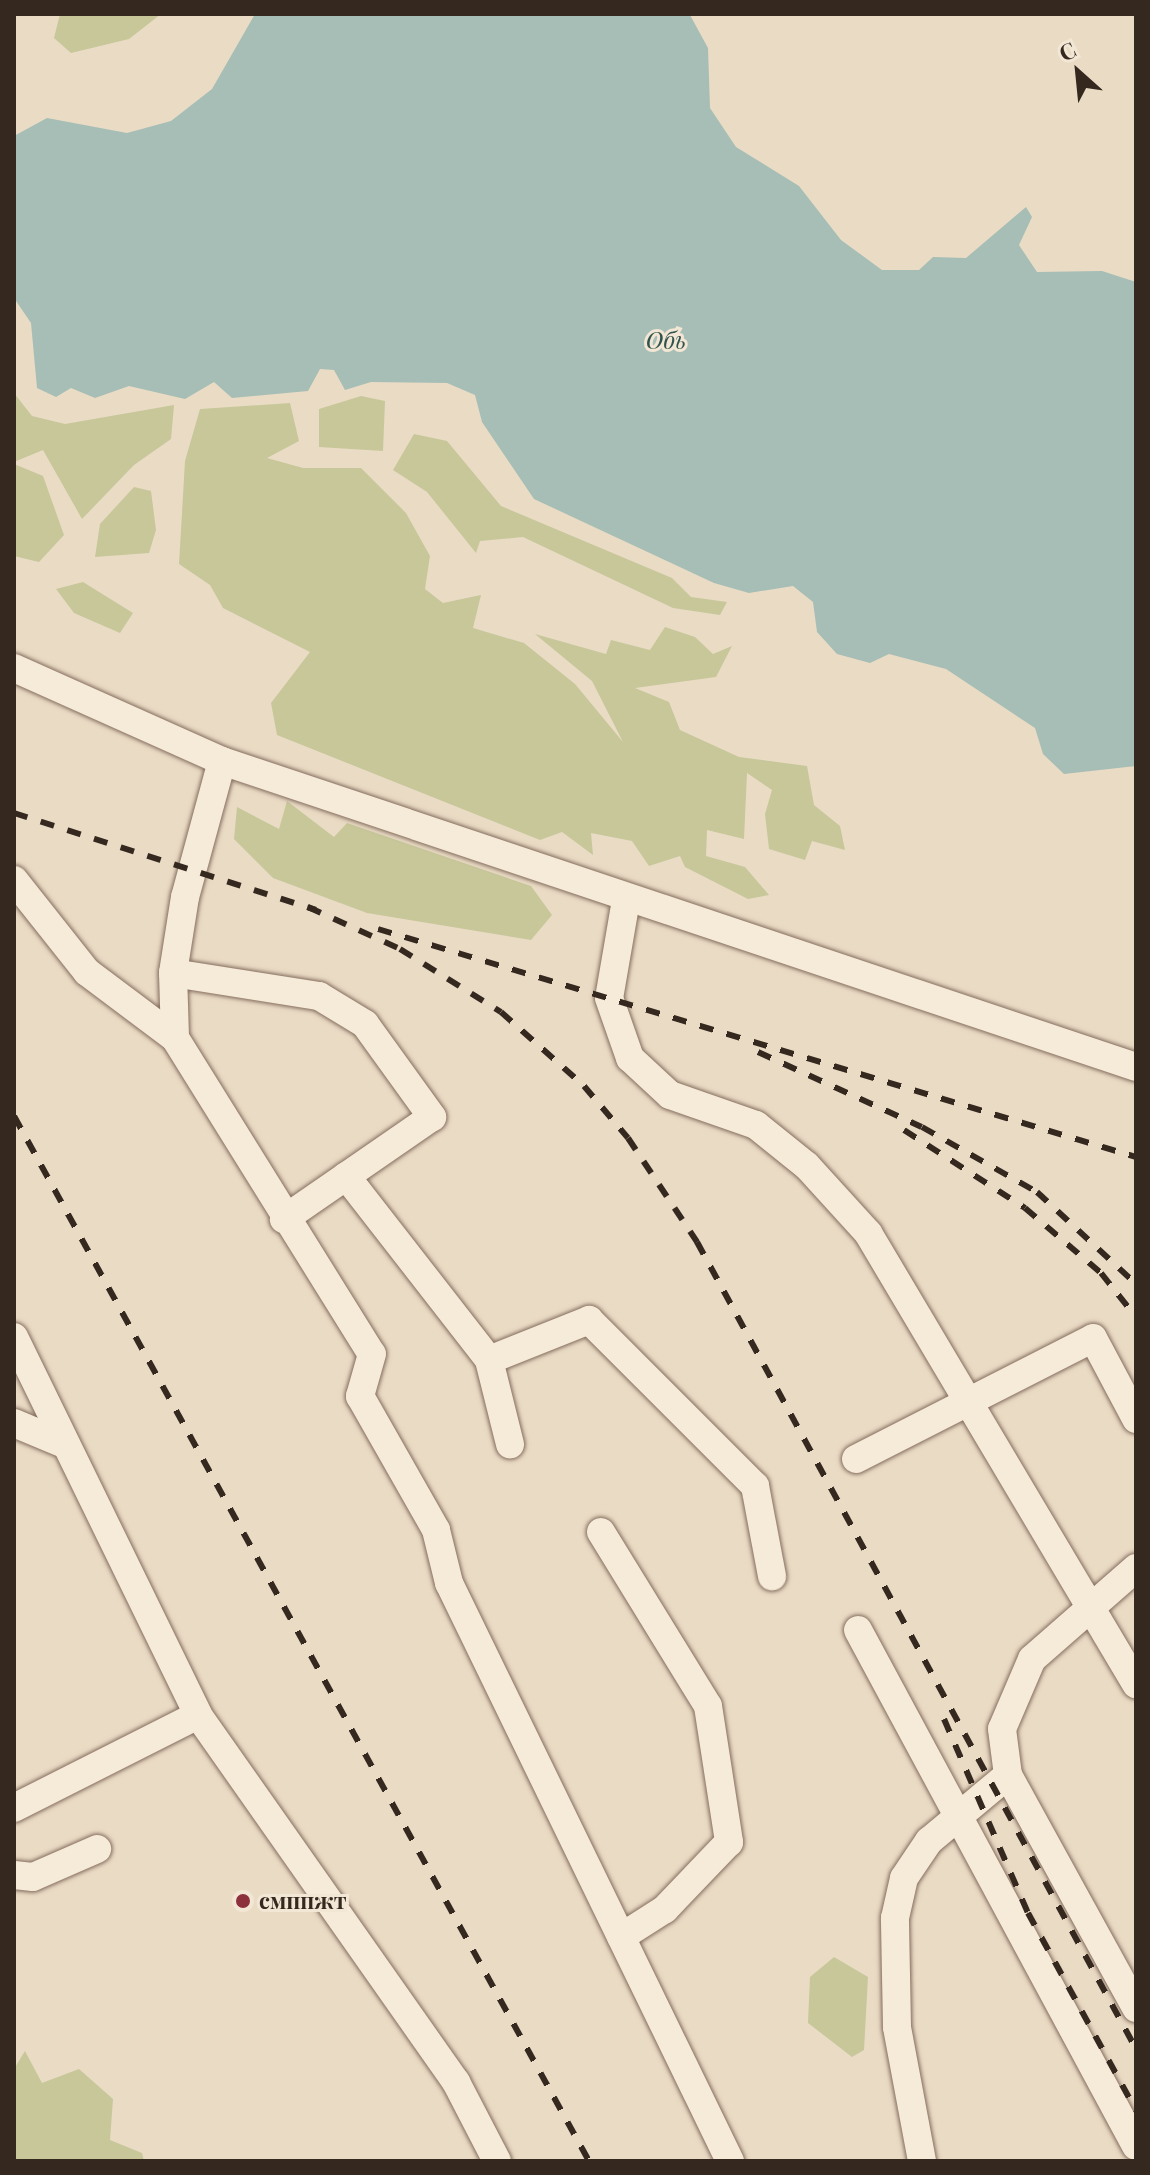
<!DOCTYPE html>
<html>
<head>
<meta charset="utf-8">
<style>
	body { margin:0 }
	#map { position:relative; width:1150px; height:2175px; overflow:hidden; background:#eadbc5; font-family:"Playfair Display",serif }
	div>[style] { position:absolute }
	.green>* { inset:0; background:#c7c79a }
	.water>* { inset:0; background:#a6beb5 }
	.roads { filter:drop-shadow(0 0 2px #846d5d) drop-shadow(0 0 2px #846d5d) }
	.minor>* { height:28px; margin:-14px; padding:0 14px; transform-origin:14px; border-radius:14px; background:#f6ead8 }
	.rail>* { height:6px; margin-top:-3px; transform-origin:0; background:repeating-linear-gradient(90deg,#35281f 0 14px,transparent 0 28px) }
	.dots>* { width:22px; height:22px; translate:-50% -50%; box-sizing:border-box; border:4px solid #f2e6d4; border-radius:50% }
	span { translate:-50% -50%; white-space:nowrap; text-align:center; line-height:1.15; -webkit-text-stroke:6px #f2e6d4; paint-order:stroke }
	.poi-label { font-size:22px; color:#35281f; font-weight:700 }
	.left { translate:0 -50%; text-align:left }
	.water-label { font-size:24px; color:#30534e; font-style:italic }
	.frame { position:absolute; inset:0; border:16px solid #35281f; pointer-events:none }
	.north { position:absolute; left:1038px; top:32px; width:80px; height:80px; -webkit-text-stroke:6px #f2e6d4; paint-order:stroke; rotate:333deg; font-size:22px; font-weight:700; line-height:32px; text-align:center; color:#35281f }
	.north::after { content:''; display:block; margin:auto; width:28px; height:36px; background:#35281f; clip-path:polygon(50% 0,100% 100%,50% 72%,0 100%) }
</style>
</head>
<body>
<div id="map">
	<div class="green">
		<div style="clip-path:polygon(60px 14px,161px 14px,129px 39px,71px 53px,54px 38px)"></div>
		<div style="clip-path:polygon(14px 393px,32px 416px,65px 424px,174px 405px,171px 439px,134px 465px,82px 519px,43px 450px,14px 462px)"></div>
		<div style="clip-path:polygon(361px 396px,385px 401px,383px 451px,319px 447px,319px 409px)"></div>
		<div style="clip-path:polygon(290px 403px,299px 441px,267px 458px,303px 468px,361px 468px,406px 513px,430px 556px,425px 589px,443px 603px,481px 595px,473px 628px,524px 643px,575px 684px,623px 742px,592px 681px,535px 634px,606px 654px,611px 640px,650px 650px,665px 627px,695px 637px,713px 654px,732px 646px,716px 677px,635px 688px,669px 702px,680px 730px,739px 757px,807px 766px,814px 805px,840px 826px,845px 850px,812px 841px,805px 860px,769px 849px,765px 814px,772px 790px,747px 773px,744px 839px,707px 830px,706px 856px,745px 867px,769px 895px,748px 899px,685px 867px,680px 856px,649px 866px,632px 841px,591px 833px,593px 855px,562px 832px,540px 840px,277px 735px,271px 703px,310px 652px,223px 608px,210px 585px,179px 564px,185px 461px,200px 409px)"></div>
		<div style="clip-path:polygon(414px 434px,447px 441px,501px 506px,672px 578px,691px 597px,727px 602px,720px 615px,673px 608px,523px 537px,480px 541px,476px 553px,427px 492px,393px 470px)"></div>
		<div style="clip-path:polygon(14px 464px,43px 476px,64px 535px,39px 562px,14px 556px)"></div>
		<div style="clip-path:polygon(134px 487px,151px 491px,156px 530px,149px 553px,95px 557px,100px 524px)"></div>
		<div style="clip-path:polygon(83px 582px,133px 613px,120px 633px,74px 613px,56px 589px)"></div>
		<div style="clip-path:polygon(287px 801px,334px 837px,347px 823px,531px 886px,552px 915px,531px 940px,367px 913px,273px 878px,234px 839px,237px 807px,279px 829px)"></div>
		<div style="clip-path:polygon(834px 1957px,868px 1977px,864px 2050px,852px 2057px,808px 2023px,810px 1977px)"></div>
		<div style="clip-path:polygon(25px 2051px,42px 2083px,79px 2069px,113px 2099px,110px 2140px,142px 2153px,144px 2161px,14px 2161px,14px 2069px)"></div>
	</div>
	<div class="water">
		<div style="clip-path:polygon(255px 14px,690px 15px,708px 48px,710px 108px,736px 147px,799px 186px,841px 240px,882px 270px,919px 270px,933px 257px,966px 258px,1026px 207px,1032px 217px,1019px 245px,1037px 272px,1102px 271px,1136px 282px,1136px 766px,1064px 774px,1043px 754px,1035px 728px,946px 669px,889px 654px,870px 663px,837px 654px,817px 632px,813px 602px,793px 586px,749px 593px,714px 583px,534px 499px,482px 422px,475px 395px,447px 383px,371px 382px,345px 390px,334px 370px,320px 369px,308px 391px,232px 398px,214px 382px,185px 399px,129px 386px,95px 398px,71px 388px,56px 397px,37px 388px,31px 323px,14px 298px,14px 136px,47px 118px,127px 133px,171px 121px,212px 89px)"></div>
	</div>
	<div class="roads">
		<div class="minor">
			<div style="left:14px;top:668px;width:228px;rotate:24.1deg"></div>
			<div style="left:222px;top:761px;width:964px;rotate:18.51deg"></div>
			<div style="left:222px;top:761px;width:141px;rotate:105.2deg"></div>
			<div style="left:185px;top:897px;width:77px;rotate:99deg"></div>
			<div style="left:173px;top:973px;width:65px;rotate:88.2deg"></div>
			<div style="left:175px;top:1038px;width:372px;rotate:58.1deg"></div>
			<div style="left:372px;top:1354px;width:44px;rotate:105.9deg"></div>
			<div style="left:360px;top:1396px;width:154px;rotate:60.4deg"></div>
			<div style="left:436px;top:1530px;width:55px;rotate:76.2deg"></div>
			<div style="left:449px;top:1583px;width:643px;rotate:64.07deg"></div>
			<div style="left:14px;top:880px;width:117px;rotate:51.6deg"></div>
			<div style="left:87px;top:972px;width:110px;rotate:36.9deg"></div>
			<div style="left:626px;top:900px;width:99px;rotate:99.8deg"></div>
			<div style="left:609px;top:998px;width:64px;rotate:70.7deg"></div>
			<div style="left:630px;top:1058px;width:54px;rotate:42.8deg"></div>
			<div style="left:670px;top:1095px;width:91px;rotate:19.2deg"></div>
			<div style="left:756px;top:1125px;width:65px;rotate:38.8deg"></div>
			<div style="left:807px;top:1166px;width:91px;rotate:47.7deg"></div>
			<div style="left:868px;top:1233px;width:525px;rotate:59.28deg"></div>
			<div style="left:173px;top:973px;width:148px;rotate:9deg"></div>
			<div style="left:319px;top:996px;width:54px;rotate:31.3deg"></div>
			<div style="left:365px;top:1024px;width:115px;rotate:54.2deg"></div>
			<div style="left:432px;top:1117px;width:180px;rotate:145.4deg"></div>
			<div style="left:346px;top:1176px;width:233px;rotate:52.1deg"></div>
			<div style="left:489px;top:1360px;width:87px;rotate:76deg"></div>
			<div style="left:14px;top:1337px;width:420px;rotate:64deg"></div>
			<div style="left:198px;top:1715px;width:449px;rotate:54.9deg"></div>
			<div style="left:456px;top:2082px;width:89px;rotate:62.6deg"></div>
			<div style="left:489px;top:1360px;width:108px;rotate:-21.8deg"></div>
			<div style="left:589px;top:1320px;width:235px;rotate:45deg"></div>
			<div style="left:755px;top:1486px;width:92px;rotate:79.3deg"></div>
			<div style="left:14px;top:1423px;width:54px;rotate:22.8deg"></div>
			<div style="left:856px;top:1459px;width:266px;rotate:-27deg"></div>
			<div style="left:1093px;top:1338px;width:92px;rotate:62deg"></div>
			<div style="left:601px;top:1532px;width:204px;rotate:58.4deg"></div>
			<div style="left:708px;top:1706px;width:138px;rotate:81.2deg"></div>
			<div style="left:729px;top:1842px;width:93px;rotate:133.7deg"></div>
			<div style="left:665px;top:1909px;width:52px;rotate:147.5deg"></div>
			<div style="left:1136px;top:1568px;width:138px;rotate:138.8deg"></div>
			<div style="left:1032px;top:1659px;width:76px;rotate:113.2deg"></div>
			<div style="left:1002px;top:1729px;width:46px;rotate:82.6deg"></div>
			<div style="left:1008px;top:1775px;width:266px;rotate:61.2deg"></div>
			<div style="left:858px;top:1630px;width:586px;rotate:61.69deg"></div>
			<div style="left:14px;top:1808px;width:206px;rotate:-26.8deg"></div>
			<div style="left:14px;top:1875px;width:19px;rotate:6deg"></div>
			<div style="left:33px;top:1877px;width:70px;rotate:-23.6deg"></div>
			<div style="left:922px;top:2161px;width:136px;rotate:-100.6deg"></div>
			<div style="left:897px;top:2027px;width:109px;rotate:-91.1deg"></div>
			<div style="left:895px;top:1918px;width:41px;rotate:-77.3deg"></div>
			<div style="left:904px;top:1878px;width:45px;rotate:-56deg"></div>
			<div style="left:929px;top:1841px;width:103px;rotate:-39.9deg"></div>
		</div>
	</div>
	<div class="rail">
		<div style="left:14px;top:813px;width:317px;rotate:17.8deg"></div>
		<div style="left:308px;top:907px;width:101px;rotate:24.5deg"></div>
		<div style="left:400px;top:949px;width:119px;rotate:32deg"></div>
		<div style="left:501px;top:1012px;width:111px;rotate:41.7deg"></div>
		<div style="left:584px;top:1086px;width:68px;rotate:49.8deg"></div>
		<div style="left:628px;top:1138px;width:125px;rotate:56.4deg"></div>
		<div style="left:697px;top:1242px;width:919px;rotate:61.45deg"></div>
		<div style="left:378px;top:929px;width:792px;rotate:16.74deg"></div>
		<div style="left:758px;top:1052px;width:180px;rotate:24.6deg"></div>
		<div style="left:922px;top:1127px;width:132px;rotate:29.5deg"></div>
		<div style="left:1037px;top:1192px;width:135px;rotate:42.9deg"></div>
		<div style="left:14px;top:1116px;width:1193px;rotate:61.18deg"></div>
		<div style="left:904px;top:1130px;width:144px;rotate:32.8deg"></div>
		<div style="left:1025px;top:1208px;width:100px;rotate:40.5deg"></div>
		<div style="left:1101px;top:1273px;width:56px;rotate:51.5deg"></div>
		<div style="left:944px;top:1719px;width:211px;rotate:66.6deg"></div>
		<div style="left:1028px;top:1913px;width:225px;rotate:61.3deg"></div>
	</div>
	<div class="dots">
		<div style="left:243px;top:1901px;background:#8d323c"></div>
	</div>
	<div class="poi-label">
		<span class="left" style="left:259px;top:1901px">смппжт</span>
	</div>
	<div class="water-label">
		<span style="left:666px;top:340px">Обь</span>
	</div>
	<div class="frame"></div>
	<div class="north">С</div>
</div>
</body>
</html>
